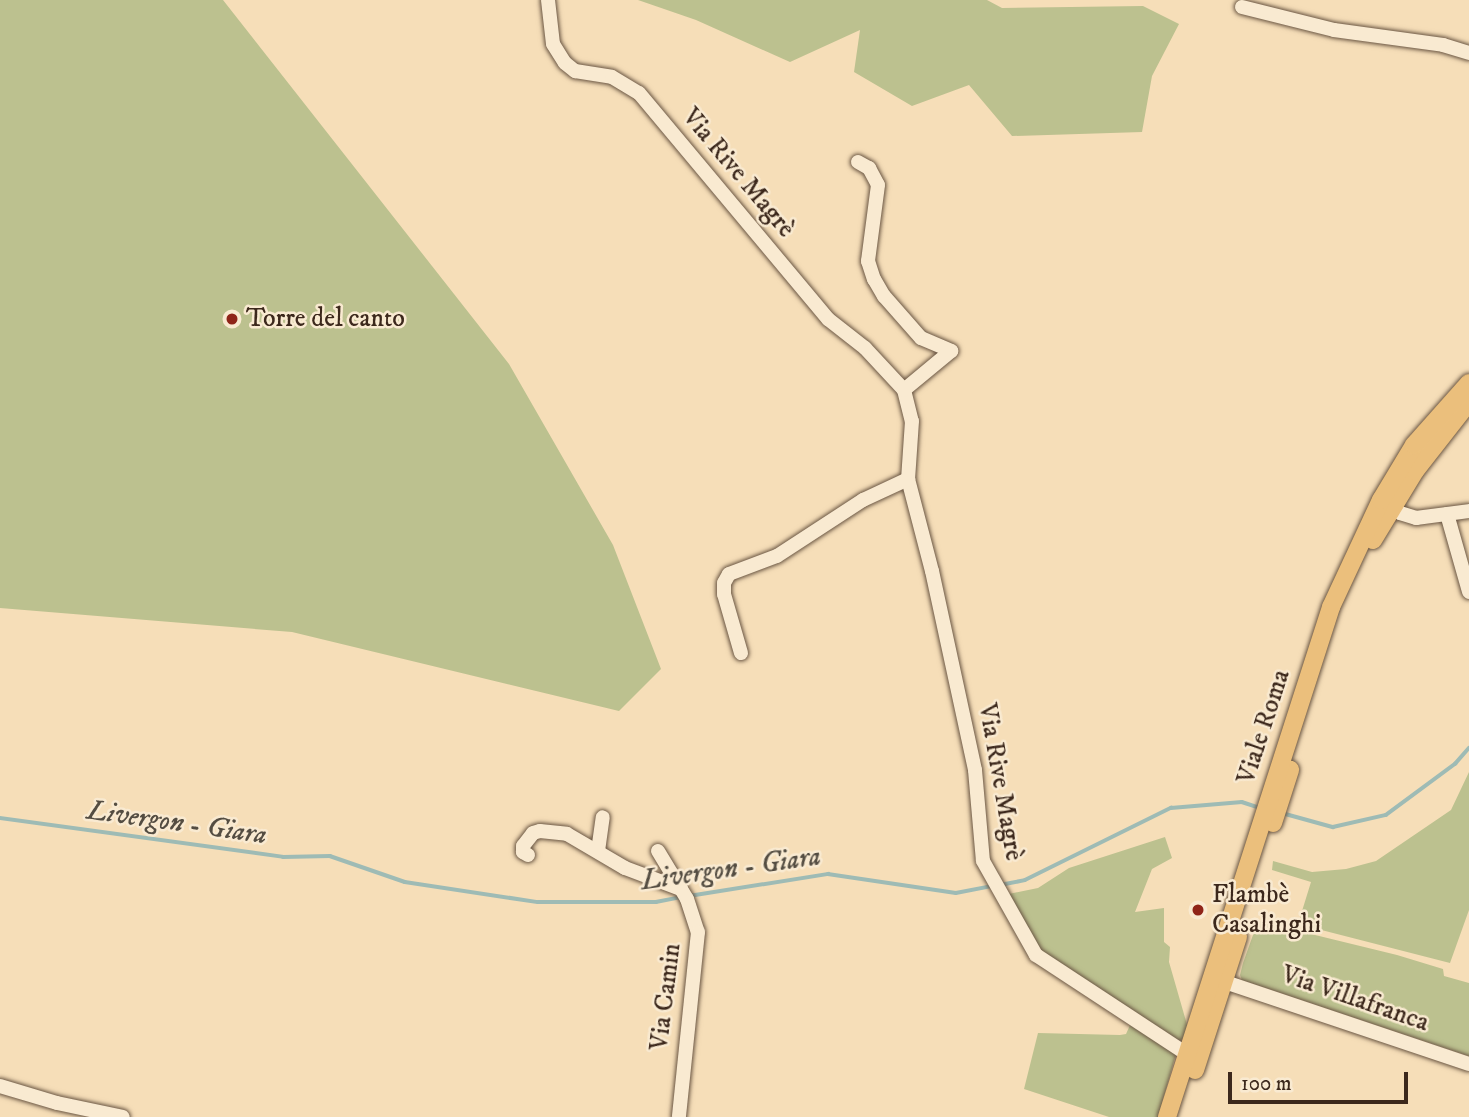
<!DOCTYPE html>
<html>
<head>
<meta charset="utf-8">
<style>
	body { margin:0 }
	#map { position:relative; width:1469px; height:1117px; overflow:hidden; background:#f6deb8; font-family:"IM FELL DW Pica",serif }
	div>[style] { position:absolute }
	.green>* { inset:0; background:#bcc18f }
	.stream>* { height:3.5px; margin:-1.75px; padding:0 1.75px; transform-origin:1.75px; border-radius:1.75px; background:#9ebbb5 }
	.roads { filter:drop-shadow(0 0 2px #6a5643) drop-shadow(0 0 2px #6a5643) }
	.minor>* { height:14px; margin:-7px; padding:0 7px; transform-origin:7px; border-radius:7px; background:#f9ead1 }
	.major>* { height:18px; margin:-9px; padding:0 9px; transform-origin:9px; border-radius:9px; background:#ebbf7c }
	.dots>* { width:19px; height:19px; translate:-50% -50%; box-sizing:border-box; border:4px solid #f9ead1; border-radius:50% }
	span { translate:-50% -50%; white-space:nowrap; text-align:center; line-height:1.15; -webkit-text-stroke:5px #f9ead1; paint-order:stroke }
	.street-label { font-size:26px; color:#3c281c }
	.poi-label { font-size:26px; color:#3c281c }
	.left { translate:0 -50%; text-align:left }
	.water-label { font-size:28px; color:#544d42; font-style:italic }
	.scale { position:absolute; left:1228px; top:1072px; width:180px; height:32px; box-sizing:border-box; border:4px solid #3c281c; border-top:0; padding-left:9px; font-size:21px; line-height:24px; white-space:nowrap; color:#3c281c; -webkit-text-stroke:5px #f9ead1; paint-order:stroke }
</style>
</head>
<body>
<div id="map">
	<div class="green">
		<div style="clip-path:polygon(0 0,223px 0,509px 364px,613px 545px,661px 669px,619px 711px,292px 632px,0 608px)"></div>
		<div style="clip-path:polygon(638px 0,987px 0,1002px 8px,1143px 6px,1179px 24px,1152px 76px,1142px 132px,1012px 136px,969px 85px,912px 106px,854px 72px,860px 30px,790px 62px,696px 20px)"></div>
		<div style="clip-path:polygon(1469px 772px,1469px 910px,1450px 963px,1298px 924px,1311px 882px,1272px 870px,1273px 861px,1312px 872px,1346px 869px,1376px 861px,1451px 810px)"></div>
		<div style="clip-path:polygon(1165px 837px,1172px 858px,1152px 869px,1135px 912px,1164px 908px,1164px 942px,1170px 947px,1169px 962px,1188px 1028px,1184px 1038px,1178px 1041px,1043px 955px,1004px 895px,1038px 888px,1069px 868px)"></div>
		<div style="clip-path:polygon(1258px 921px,1397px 955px,1443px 969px,1444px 976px,1469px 983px,1469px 1056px,1242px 980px,1240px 975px,1243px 963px)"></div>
		<div style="clip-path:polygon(1131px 1023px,1176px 1054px,1158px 1117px,1109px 1117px,1024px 1089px,1038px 1033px,1120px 1035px,1126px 1034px)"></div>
	</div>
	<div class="stream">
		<div style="left:1282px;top:813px;width:53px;rotate:15.4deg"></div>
		<div style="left:1333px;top:827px;width:54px;rotate:-12.8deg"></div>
		<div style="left:1386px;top:815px;width:86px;rotate:-36.5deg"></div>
		<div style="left:1455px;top:764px;width:21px;rotate:-49deg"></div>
		<div style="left:0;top:818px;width:286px;rotate:7.8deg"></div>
		<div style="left:283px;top:857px;width:47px;rotate:-1.2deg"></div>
		<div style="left:330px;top:856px;width:79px;rotate:19.1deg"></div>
		<div style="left:405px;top:882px;width:134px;rotate:8.6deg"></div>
		<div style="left:538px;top:902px;width:118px"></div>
		<div style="left:656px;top:902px;width:25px;rotate:-11deg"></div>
		<div style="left:1000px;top:885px;width:25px;rotate:-11deg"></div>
		<div style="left:1025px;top:880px;width:163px;rotate:-26.3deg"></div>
		<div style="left:1171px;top:808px;width:71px;rotate:-4.8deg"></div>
		<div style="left:1242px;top:802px;width:20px;rotate:18deg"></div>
		<div style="left:689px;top:896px;width:141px;rotate:-9deg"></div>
		<div style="left:828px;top:874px;width:129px;rotate:8.4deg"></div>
		<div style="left:956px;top:893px;width:37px;rotate:-11deg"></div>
	</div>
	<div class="roads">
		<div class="minor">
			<div style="left:548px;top:0;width:44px;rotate:83.5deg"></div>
			<div style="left:553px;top:44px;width:22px;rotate:58deg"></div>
			<div style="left:565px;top:63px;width:13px;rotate:39deg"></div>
			<div style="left:575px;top:71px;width:37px;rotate:9deg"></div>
			<div style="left:612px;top:77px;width:31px;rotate:31deg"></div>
			<div style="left:639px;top:93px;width:295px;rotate:50.1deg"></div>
			<div style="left:828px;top:319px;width:47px;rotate:38.1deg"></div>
			<div style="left:865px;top:348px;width:57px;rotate:47.1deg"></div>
			<div style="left:904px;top:390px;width:32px;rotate:76deg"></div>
			<div style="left:912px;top:421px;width:58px;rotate:93.9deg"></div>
			<div style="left:908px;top:479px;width:95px;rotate:75.4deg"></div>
			<div style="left:932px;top:571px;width:204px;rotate:77.8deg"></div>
			<div style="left:975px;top:770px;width:91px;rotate:85deg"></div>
			<div style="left:983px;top:861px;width:108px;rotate:60.6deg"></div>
			<div style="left:1036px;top:955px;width:181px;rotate:33.3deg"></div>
			<div style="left:1242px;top:7px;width:95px;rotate:14deg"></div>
			<div style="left:1334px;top:30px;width:110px;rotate:7.8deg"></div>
			<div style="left:1443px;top:45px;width:27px;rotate:17deg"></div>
			<div style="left:858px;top:162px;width:13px;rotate:29deg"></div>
			<div style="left:869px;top:168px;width:19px;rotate:62deg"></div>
			<div style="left:878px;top:185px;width:77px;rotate:97.5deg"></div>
			<div style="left:868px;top:261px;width:19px;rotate:72deg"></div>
			<div style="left:874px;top:279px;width:20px;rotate:60deg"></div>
			<div style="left:884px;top:296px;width:56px;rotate:48.6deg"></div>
			<div style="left:921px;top:338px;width:33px;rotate:23deg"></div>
			<div style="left:951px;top:351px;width:61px;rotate:140.3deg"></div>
			<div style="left:1393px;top:506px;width:10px;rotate:45deg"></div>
			<div style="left:1400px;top:513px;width:17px;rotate:17deg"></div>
			<div style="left:1416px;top:518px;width:53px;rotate:-7.5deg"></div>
			<div style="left:1447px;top:514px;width:81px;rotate:74.2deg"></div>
			<div style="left:741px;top:653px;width:61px;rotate:-106.1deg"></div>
			<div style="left:724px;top:594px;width:11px;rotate:-90deg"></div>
			<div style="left:724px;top:583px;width:10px;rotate:-61deg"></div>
			<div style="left:729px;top:574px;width:51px;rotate:-20.6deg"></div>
			<div style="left:777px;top:556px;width:103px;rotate:-33.1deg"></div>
			<div style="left:863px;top:500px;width:50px;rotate:-25deg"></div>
			<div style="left:598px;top:851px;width:34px;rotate:-82deg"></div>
			<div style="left:658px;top:851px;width:56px;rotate:58.9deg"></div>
			<div style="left:687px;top:899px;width:35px;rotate:72deg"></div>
			<div style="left:698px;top:932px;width:186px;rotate:95.9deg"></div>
			<div style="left:528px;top:855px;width:6px;rotate:-149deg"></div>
			<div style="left:523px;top:852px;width:6px;rotate:-90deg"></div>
			<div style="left:523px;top:846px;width:16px;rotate:-52deg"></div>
			<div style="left:533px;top:833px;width:7px;rotate:-16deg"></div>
			<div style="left:540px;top:831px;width:27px;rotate:6deg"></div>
			<div style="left:567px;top:834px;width:67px;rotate:30.4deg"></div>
			<div style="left:625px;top:868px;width:60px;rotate:20.6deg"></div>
			<div style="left:1225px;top:982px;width:257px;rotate:18.6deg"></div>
			<div style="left:0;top:1086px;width:59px;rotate:16.6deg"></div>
			<div style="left:57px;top:1103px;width:67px;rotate:12deg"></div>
		</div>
		<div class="major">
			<div style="left:1373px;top:540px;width:81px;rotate:-58.7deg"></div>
			<div style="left:1415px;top:471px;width:88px;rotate:-52deg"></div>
			<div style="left:1273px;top:823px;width:56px;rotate:-72.2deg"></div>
			<div style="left:1195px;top:1070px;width:140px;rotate:-72.1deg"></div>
			<div style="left:1167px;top:1117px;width:536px;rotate:-72.17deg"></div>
			<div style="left:1331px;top:607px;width:118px;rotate:-65deg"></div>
			<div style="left:1381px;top:500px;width:64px;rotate:-59deg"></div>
			<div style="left:1414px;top:445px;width:83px;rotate:-48.4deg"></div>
		</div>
	</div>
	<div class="dots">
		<div style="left:232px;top:319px;background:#8f2418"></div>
		<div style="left:1198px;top:910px;background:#8f2418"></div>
	</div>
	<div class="street-label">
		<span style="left:738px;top:173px;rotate:50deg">Via Rive Magrè</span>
		<span style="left:1264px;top:727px;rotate:-72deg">Viale Roma</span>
		<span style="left:1000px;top:782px;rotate:80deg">Via Rive Magrè</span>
		<span style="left:666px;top:997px;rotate:-83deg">Via Camin</span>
		<span style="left:1355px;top:999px;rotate:19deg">Via Villafranca</span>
	</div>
	<div class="poi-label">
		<span class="left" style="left:246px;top:319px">Torre del canto</span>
		<span class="left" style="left:1212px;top:910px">Flambè<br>Casalinghi</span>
	</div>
	<div class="water-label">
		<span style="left:177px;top:823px;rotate:8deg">Livergon - Giara</span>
		<span style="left:731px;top:869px;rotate:-8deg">Livergon - Giara</span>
	</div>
	<div class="scale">100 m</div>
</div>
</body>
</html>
